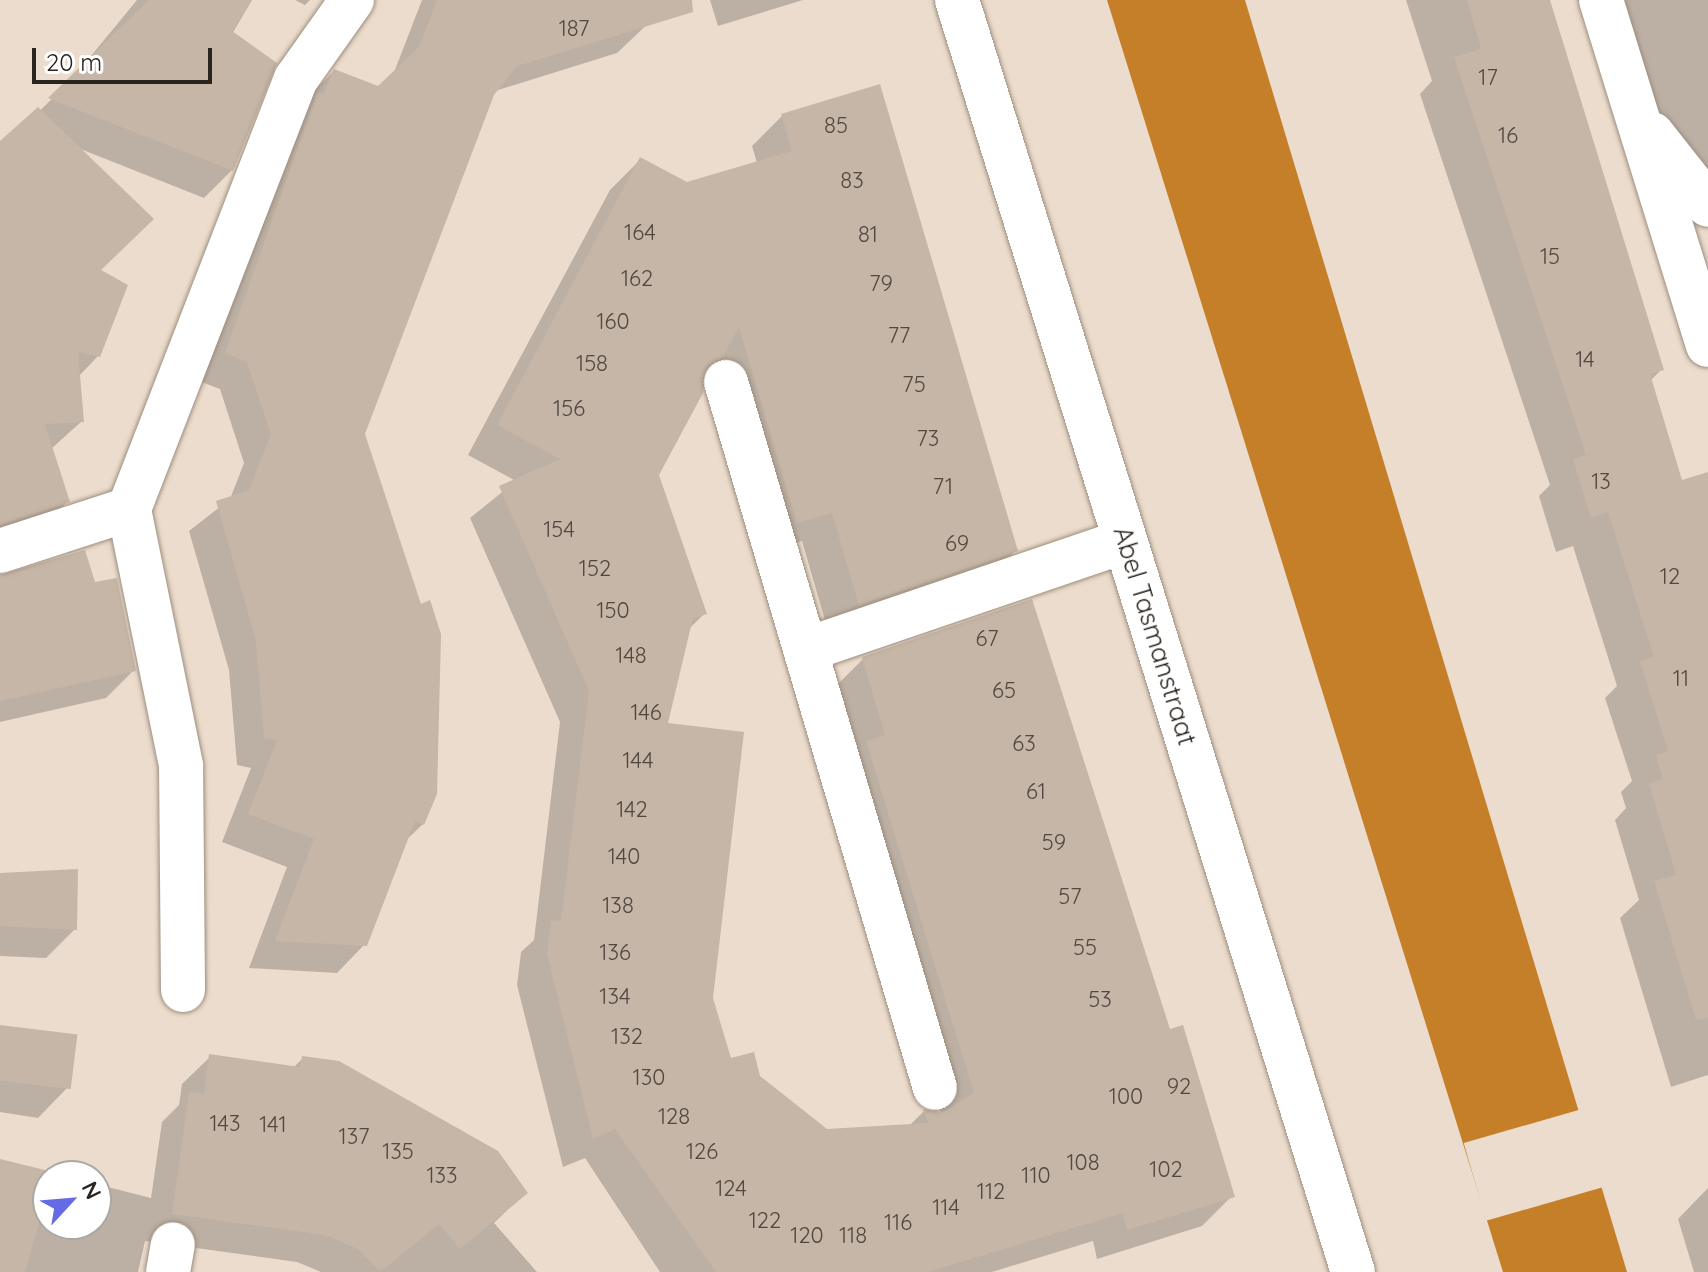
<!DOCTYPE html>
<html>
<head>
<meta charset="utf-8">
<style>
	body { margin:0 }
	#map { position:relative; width:1708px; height:1272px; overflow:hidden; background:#ecdccd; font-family:Quicksand,sans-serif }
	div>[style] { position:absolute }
	.water>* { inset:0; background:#c47f28 }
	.pier>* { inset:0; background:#ecdccd; transform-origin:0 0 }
	.shadow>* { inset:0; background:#0003 }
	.building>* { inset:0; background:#c6b6a7; transform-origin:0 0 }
	.roads { filter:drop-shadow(0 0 2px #9d8e7f) drop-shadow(0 0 2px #9d8e7f) }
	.minor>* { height:44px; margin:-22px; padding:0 22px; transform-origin:22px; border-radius:22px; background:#fff }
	span { translate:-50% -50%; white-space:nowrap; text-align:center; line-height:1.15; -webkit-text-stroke:6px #fff; paint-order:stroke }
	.number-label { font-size:22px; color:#514840 }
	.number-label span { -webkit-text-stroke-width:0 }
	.street-label { font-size:26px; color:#2a241e }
	.north { position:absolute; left:32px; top:1160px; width:80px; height:80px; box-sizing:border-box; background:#fff; border:2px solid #aaa7a5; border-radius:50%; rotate:64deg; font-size:22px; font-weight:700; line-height:32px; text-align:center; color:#2a241e }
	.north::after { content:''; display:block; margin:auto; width:28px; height:36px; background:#656be4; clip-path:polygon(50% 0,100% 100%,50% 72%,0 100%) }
	.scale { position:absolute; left:32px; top:48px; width:180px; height:36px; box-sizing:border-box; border:4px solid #2a241e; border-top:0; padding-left:10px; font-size:24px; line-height:28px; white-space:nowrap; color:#2a241e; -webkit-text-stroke:6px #fff; paint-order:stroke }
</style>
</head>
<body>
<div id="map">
	<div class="water">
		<div style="clip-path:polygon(1107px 0,1245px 0,1627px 1272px,1503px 1272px)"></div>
	</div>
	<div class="pier">
		<div style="left:1582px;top:1109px;width:81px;height:123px;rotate:74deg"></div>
	</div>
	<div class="shadow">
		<div style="clip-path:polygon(137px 0,252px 0,232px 34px,232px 170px,204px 198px,78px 148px,99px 271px,98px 356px,78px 377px,82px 421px,51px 449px,68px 501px,40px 529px,0 542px,0 150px,72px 79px)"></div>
		<div style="clip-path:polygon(295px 0,310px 0,305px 5px)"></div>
		<div style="clip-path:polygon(422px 0,673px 0,617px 53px,495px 91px,363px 434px,423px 824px,404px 842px,365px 944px,337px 973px,249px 968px,287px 867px,222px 842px,251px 768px,237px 765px,229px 670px,189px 531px,230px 499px,244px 463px,220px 389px,199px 381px,306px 99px,334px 71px,378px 88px,393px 75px)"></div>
		<div style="clip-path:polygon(710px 0,803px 0,718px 26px)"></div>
		<div style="clip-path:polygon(1406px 0,1547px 0,1662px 369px,1650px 381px,1680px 482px,1708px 517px,1708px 1075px,1671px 1087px,1620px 918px,1639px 900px,1615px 820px,1626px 808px,1621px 792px,1632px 781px,1605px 698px,1617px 686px,1573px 546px,1556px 552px,1539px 496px,1550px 485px,1420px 94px,1432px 81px)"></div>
		<div style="clip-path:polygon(1577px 0,1708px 0,1708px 185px,1591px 9px)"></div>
		<div style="clip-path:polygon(782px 116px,1016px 550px,986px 580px,829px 634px,802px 541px,767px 552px,712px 366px,704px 373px,657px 475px,704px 614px,688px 630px,666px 725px,711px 998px,729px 1061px,827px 1131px,909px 1126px,924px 1111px,941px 1113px,837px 772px,833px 689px,863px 659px,1169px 1031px,1232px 1196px,1202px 1226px,1097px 1259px,1093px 1241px,992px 1272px,660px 1272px,585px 1158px,563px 1167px,517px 985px,521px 952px,534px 940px,560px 722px,470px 518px,516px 481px,468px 455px,610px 190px,640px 160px,686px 184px,757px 163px,752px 146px)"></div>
		<div style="clip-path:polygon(0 575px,94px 585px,134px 670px,106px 698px,0 722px)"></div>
		<div style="clip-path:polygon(0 875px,75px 929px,46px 958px,0 956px)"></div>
		<div style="clip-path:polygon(0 1027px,67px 1088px,38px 1118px,0 1112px)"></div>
		<div style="clip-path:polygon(210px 1057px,293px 1068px,303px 1058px,525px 1193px,494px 1223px,537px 1272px,321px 1272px,297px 1262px,145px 1241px,138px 1272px,0 1272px,0 1161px,61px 1176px,48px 1176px,48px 1224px,96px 1224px,96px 1184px,151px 1198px,162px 1122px,179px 1105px,182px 1084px)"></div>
		<div style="clip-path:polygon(1708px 1188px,1708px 1272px,1694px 1272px,1678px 1219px)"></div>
	</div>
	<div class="building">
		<div style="clip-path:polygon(149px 0,252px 0,232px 31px,277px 63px,233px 171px,48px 98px)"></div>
		<div style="clip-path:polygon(437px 0,692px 0,693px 12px,517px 66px,494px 95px,365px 434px,421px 604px,430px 600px,441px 634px,437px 794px,424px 825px,415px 821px,367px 946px,275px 941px,314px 839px,248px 814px,277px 740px,264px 738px,256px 641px,216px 501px,249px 490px,271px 434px,247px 362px,225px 353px,318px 91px,323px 95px,334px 69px,378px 86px,419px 47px)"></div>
		<div style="clip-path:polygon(1467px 0,1550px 0,1664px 370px,1650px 374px,1682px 480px,1708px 472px,1708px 1018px,1696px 1020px,1654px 881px,1676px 875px,1649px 783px,1663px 779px,1656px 755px,1668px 751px,1640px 661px,1654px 657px,1608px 512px,1591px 518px,1573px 459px,1586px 455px,1454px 57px,1481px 49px)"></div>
		<div style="clip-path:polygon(880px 84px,1018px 551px,859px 605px,832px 513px,797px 523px,739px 327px,722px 358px,707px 365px,703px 393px,659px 475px,707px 614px,693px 618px,668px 723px,744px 732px,713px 998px,731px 1058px,754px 1052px,760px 1076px,827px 1129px,928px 1123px,923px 1109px,943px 1112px,974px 1093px,866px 741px,885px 735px,862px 657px,1032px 599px,1170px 1029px,1183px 1025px,1235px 1197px,1127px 1230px,1123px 1213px,928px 1272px,716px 1272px,615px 1129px,593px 1139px,547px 954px,551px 920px,561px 921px,589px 691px,499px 486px,560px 459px,497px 425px,640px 157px,687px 182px,792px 151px,781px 114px)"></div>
		<div style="clip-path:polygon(38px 107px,154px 219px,101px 270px,128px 285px,100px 357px,78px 352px,84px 422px,45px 424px,70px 502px,0 525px,0 141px)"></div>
		<div style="clip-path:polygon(85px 550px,95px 582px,117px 578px,136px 671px,0 701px,0 575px)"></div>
		<div style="clip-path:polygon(78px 869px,77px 930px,0 926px,0 873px)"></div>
		<div style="left:0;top:1025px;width:78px;height:55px;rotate:7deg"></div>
		<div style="clip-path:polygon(209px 1054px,300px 1067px,302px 1056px,339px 1061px,498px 1151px,528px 1193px,460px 1249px,439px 1224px,380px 1272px,358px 1249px,325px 1235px,172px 1214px,189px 1092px,204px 1094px)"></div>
		<div style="clip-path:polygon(0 1159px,53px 1172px,25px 1272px,0 1272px)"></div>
	</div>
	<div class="roads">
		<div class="minor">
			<div style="left:957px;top:0;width:1332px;rotate:72.71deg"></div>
			<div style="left:1601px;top:0;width:361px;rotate:72.8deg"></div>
			<div style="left:1652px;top:134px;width:90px;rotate:51.7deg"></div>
			<div style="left:726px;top:382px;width:736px;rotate:73.51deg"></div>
			<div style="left:0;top:551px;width:136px;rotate:-18deg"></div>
			<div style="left:808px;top:649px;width:335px;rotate:-18.8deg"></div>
			<div style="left:183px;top:990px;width:225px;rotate:-90.5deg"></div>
			<div style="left:181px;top:765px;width:261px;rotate:-101.5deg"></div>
			<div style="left:129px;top:509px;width:461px;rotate:-68.8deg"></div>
			<div style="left:296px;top:79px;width:97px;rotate:-54.7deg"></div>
			<div style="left:168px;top:1272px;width:28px;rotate:-80deg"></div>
		</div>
	</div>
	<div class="number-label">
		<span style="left:574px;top:29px">187</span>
		<span style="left:1488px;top:78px">17</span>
		<span style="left:836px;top:126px">85</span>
		<span style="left:1508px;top:136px">16</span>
		<span style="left:852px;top:181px">83</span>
		<span style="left:640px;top:233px">164</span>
		<span style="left:868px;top:235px">81</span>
		<span style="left:1550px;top:257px">15</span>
		<span style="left:637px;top:279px">162</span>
		<span style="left:881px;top:284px">79</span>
		<span style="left:613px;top:322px">160</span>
		<span style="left:899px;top:336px">77</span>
		<span style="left:1585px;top:360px">14</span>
		<span style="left:592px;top:364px">158</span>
		<span style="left:914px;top:385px">75</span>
		<span style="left:569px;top:409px">156</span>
		<span style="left:928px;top:439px">73</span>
		<span style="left:1601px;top:482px">13</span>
		<span style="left:943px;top:487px">71</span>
		<span style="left:559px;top:530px">154</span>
		<span style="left:957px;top:544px">69</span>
		<span style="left:595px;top:569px">152</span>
		<span style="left:1670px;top:577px">12</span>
		<span style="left:613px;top:611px">150</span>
		<span style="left:987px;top:639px">67</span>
		<span style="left:631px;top:656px">148</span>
		<span style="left:1681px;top:679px">11</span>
		<span style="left:1004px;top:691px">65</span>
		<span style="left:646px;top:713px">146</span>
		<span style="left:1024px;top:744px">63</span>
		<span style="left:638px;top:761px">144</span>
		<span style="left:1036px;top:792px">61</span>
		<span style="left:632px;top:810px">142</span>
		<span style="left:1054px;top:843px">59</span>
		<span style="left:624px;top:857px">140</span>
		<span style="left:1070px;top:897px">57</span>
		<span style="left:618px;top:906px">138</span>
		<span style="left:1085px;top:948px">55</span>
		<span style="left:615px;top:953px">136</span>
		<span style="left:615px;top:997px">134</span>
		<span style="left:1100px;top:1000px">53</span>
		<span style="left:627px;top:1037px">132</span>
		<span style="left:649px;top:1078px">130</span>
		<span style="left:1179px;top:1087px">92</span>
		<span style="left:1126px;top:1097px">100</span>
		<span style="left:674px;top:1117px">128</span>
		<span style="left:225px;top:1124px">143</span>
		<span style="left:273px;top:1125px">141</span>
		<span style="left:354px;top:1137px">137</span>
		<span style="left:398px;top:1152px">135</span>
		<span style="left:702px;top:1152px">126</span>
		<span style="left:1083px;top:1163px">108</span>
		<span style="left:1166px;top:1170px">102</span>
		<span style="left:442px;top:1176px">133</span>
		<span style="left:1036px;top:1176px">110</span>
		<span style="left:731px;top:1189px">124</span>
		<span style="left:991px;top:1192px">112</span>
		<span style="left:946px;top:1208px">114</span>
		<span style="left:765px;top:1221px">122</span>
		<span style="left:898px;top:1223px">116</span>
		<span style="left:807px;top:1236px">120</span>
		<span style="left:853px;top:1236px">118</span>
	</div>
	<div class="street-label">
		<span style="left:1155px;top:636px;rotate:73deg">Abel Tasmanstraat</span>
	</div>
	<div class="north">N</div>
	<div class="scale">20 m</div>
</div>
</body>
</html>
